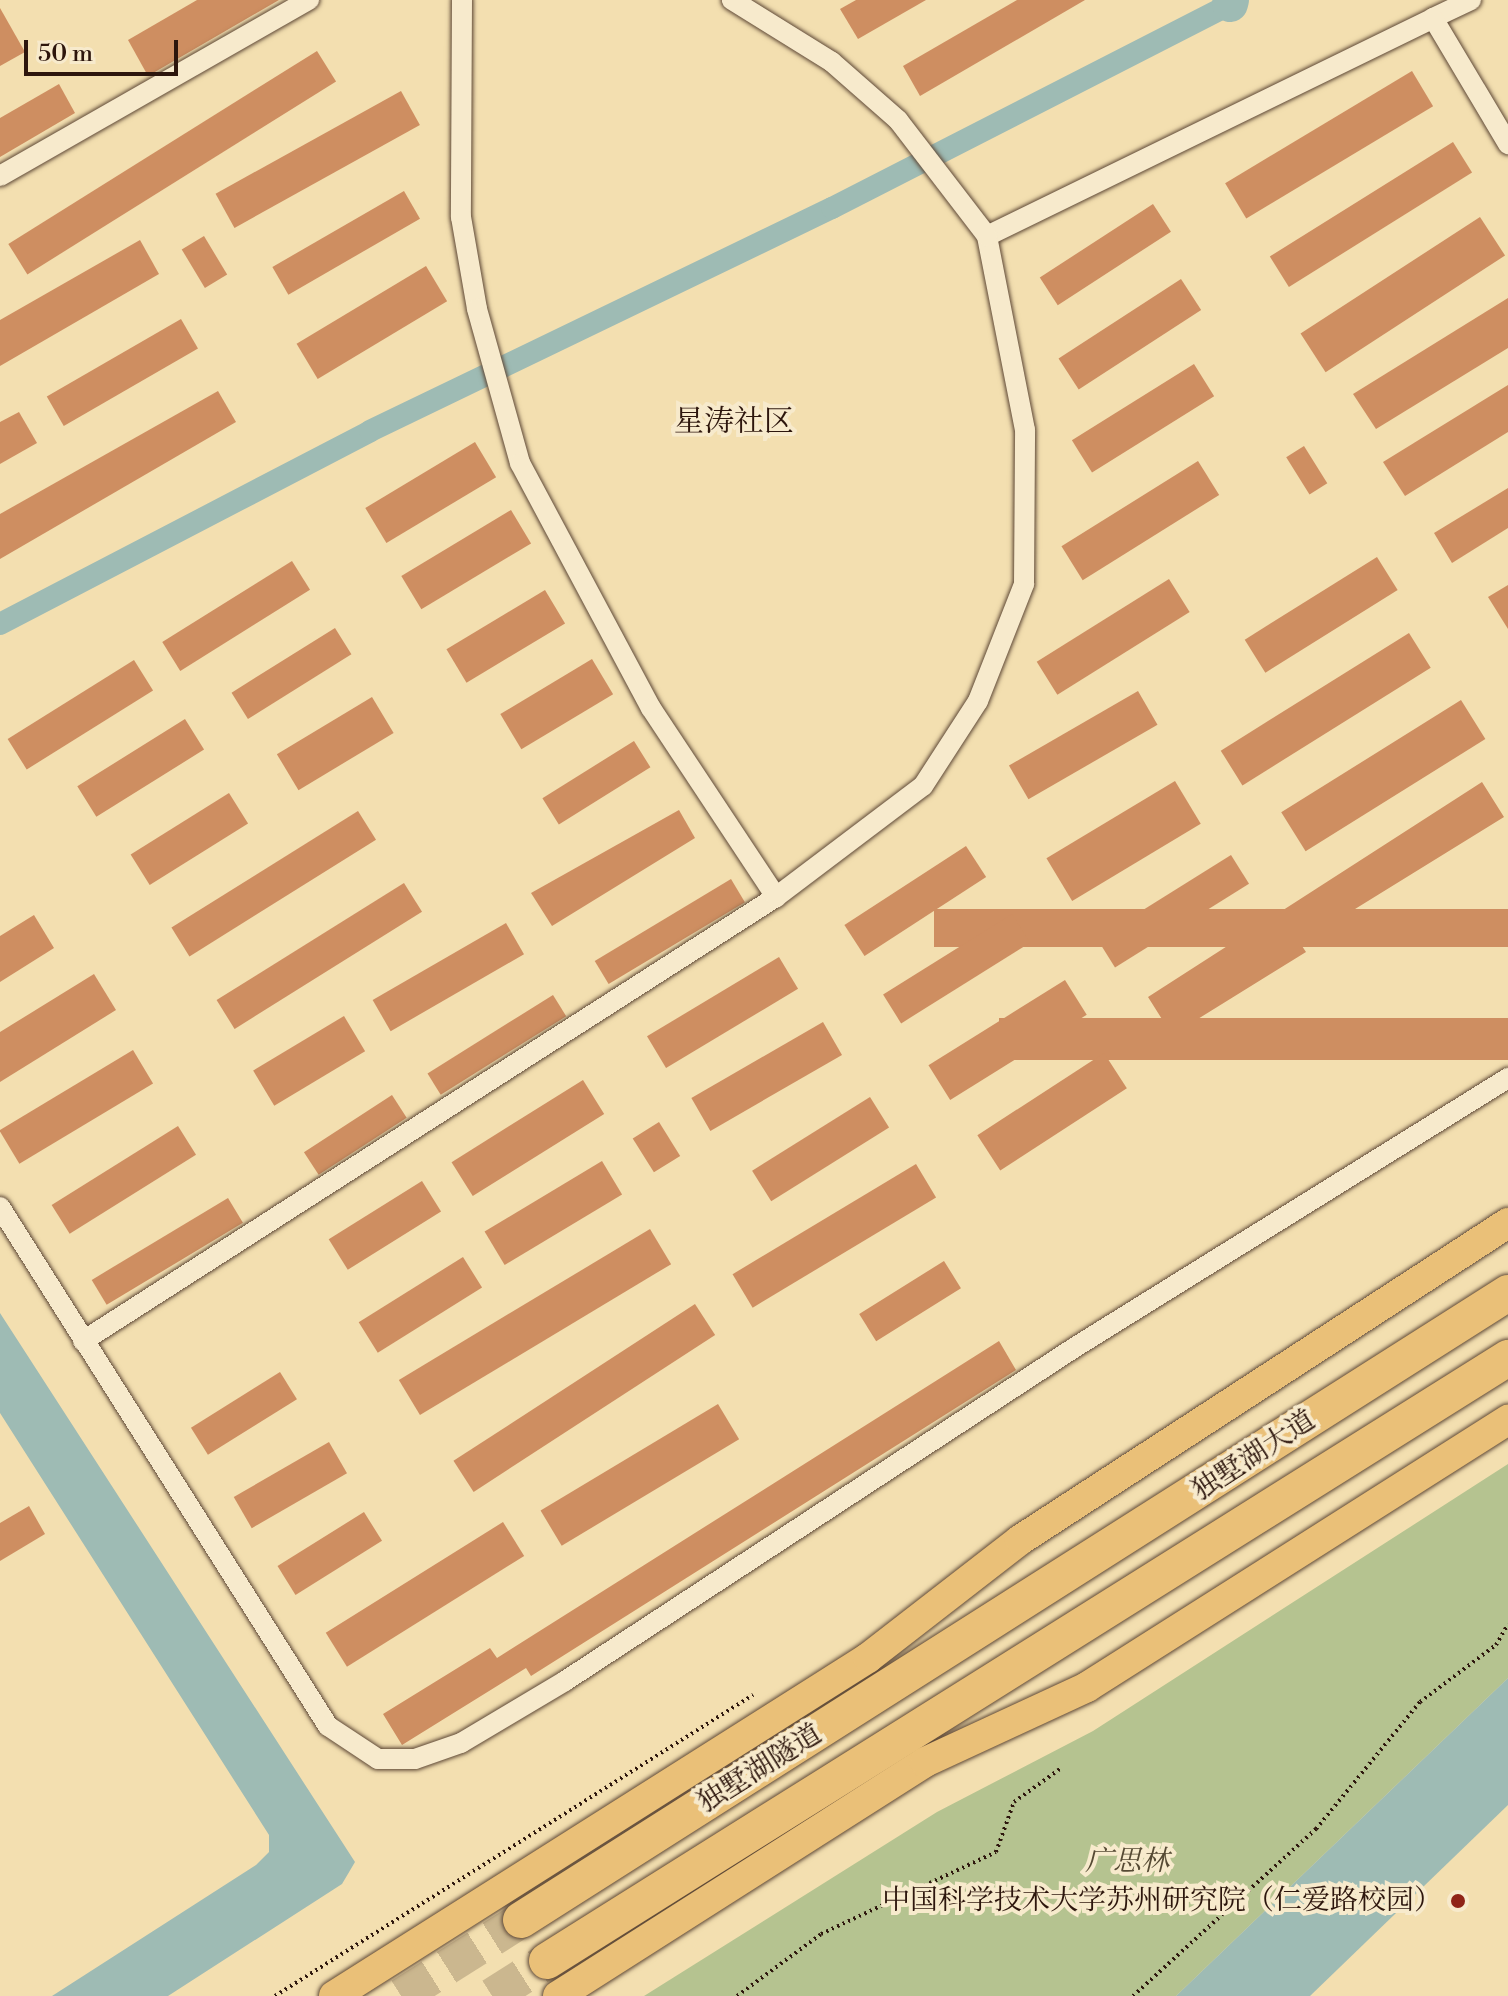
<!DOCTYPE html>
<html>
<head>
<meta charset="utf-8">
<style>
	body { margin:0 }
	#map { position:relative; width:1508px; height:1996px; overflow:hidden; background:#f3dfb0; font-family:"Libre Bodoni","Noto Serif SC",serif }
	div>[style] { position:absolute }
	.green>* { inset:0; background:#b5c390 }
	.water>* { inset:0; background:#9ebbb4 }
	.canal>* { height:22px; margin:-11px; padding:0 11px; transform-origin:11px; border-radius:11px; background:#9ebbb4 }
	.river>* { height:36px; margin:-18px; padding:0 18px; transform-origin:18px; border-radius:18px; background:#9ebbb4 }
	.building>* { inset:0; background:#ce8e61; transform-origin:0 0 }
	.highway-tunnel>* { height:36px; margin-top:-18px; transform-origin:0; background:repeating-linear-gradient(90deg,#cbb78f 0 36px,transparent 0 54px) }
	.path>* { height:4px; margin-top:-2px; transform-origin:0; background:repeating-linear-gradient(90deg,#2d160d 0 2px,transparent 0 6px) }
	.roads { filter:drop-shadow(0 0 2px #5e4836) drop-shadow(0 0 2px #5e4836) }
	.street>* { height:20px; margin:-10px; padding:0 10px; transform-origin:10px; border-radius:10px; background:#f7eacc }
	.primary>* { height:30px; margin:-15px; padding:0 15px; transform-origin:15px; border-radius:15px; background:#eac078 }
	.highway>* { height:36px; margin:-18px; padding:0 18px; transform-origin:18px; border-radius:18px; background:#eac078 }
	.dots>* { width:22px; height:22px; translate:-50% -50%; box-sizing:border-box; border:4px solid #f7eacc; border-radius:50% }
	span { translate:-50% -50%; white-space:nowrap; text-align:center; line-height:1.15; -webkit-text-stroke:8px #f7eacc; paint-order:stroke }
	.street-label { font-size:28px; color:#2d160d }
	.park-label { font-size:28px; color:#564a34; font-style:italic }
	.poi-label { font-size:28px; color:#2d160d }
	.right { translate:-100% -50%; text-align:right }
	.neighbourhood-label { font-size:30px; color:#2d160d }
	.scale { position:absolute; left:24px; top:40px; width:154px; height:36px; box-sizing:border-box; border:4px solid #2d160d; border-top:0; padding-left:10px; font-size:24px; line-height:28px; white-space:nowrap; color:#2d160d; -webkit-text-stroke:6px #f7eacc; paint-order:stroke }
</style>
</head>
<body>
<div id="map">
	<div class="green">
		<div style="clip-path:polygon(1508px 1464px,1508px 1678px,1176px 1996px,644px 1996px,937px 1812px,1093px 1731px)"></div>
	</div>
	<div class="water">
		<div style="clip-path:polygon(0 1313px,355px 1862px,342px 1884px,168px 1996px,52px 1996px,256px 1865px,269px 1852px,269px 1835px,0 1413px)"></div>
		<div style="clip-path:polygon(1508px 1678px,1508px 1805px,1310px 1996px,1176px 1996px)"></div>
	</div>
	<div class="canal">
		<div style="left:0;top:624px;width:417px;rotate:-27.5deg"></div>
		<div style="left:370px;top:431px;width:513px;rotate:-25.77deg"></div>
		<div style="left:832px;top:208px;width:447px;rotate:-27.1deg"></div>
	</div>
	<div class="river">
		<div style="left:1230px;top:4px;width:4px;rotate:-76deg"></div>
	</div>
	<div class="building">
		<div style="clip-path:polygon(197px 0,279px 0,148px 76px,128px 40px)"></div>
		<div style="clip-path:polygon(856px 0,926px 0,858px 39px,840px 9px)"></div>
		<div style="clip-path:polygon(1017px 0,1085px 0,920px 96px,903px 66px)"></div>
		<div style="clip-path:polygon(0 8px,25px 52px,0 66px)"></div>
		<div style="left:317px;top:51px;width:36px;height:364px;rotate:58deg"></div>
		<div style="left:1412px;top:71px;width:41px;height:218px;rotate:59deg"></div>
		<div style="clip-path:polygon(59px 84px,75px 113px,0 157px,0 118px)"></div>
		<div style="left:401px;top:91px;width:39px;height:212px;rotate:61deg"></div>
		<div style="left:1453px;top:142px;width:36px;height:216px;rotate:58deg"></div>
		<div style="left:404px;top:191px;width:32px;height:152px;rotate:60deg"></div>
		<div style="left:1153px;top:204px;width:33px;height:135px;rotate:57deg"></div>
		<div style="left:1480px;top:217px;width:46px;height:214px;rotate:57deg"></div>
		<div style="left:204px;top:236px;width:45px;height:26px;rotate:59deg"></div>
		<div style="clip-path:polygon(140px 240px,159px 274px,0 366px,0 320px)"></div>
		<div style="left:426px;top:266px;width:41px;height:151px;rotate:59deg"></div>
		<div style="left:1181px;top:279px;width:37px;height:146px;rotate:57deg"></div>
		<div style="clip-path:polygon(1508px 298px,1508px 348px,1376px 429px,1353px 394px)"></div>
		<div style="left:181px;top:319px;width:34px;height:155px;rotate:60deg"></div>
		<div style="left:1194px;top:364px;width:38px;height:144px;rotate:58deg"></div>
		<div style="clip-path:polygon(1508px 385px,1508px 432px,1405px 496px,1383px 462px)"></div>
		<div style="clip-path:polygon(218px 391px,236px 422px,0 559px,0 514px)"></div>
		<div style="clip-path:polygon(19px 412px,37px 443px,0 464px,0 422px)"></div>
		<div style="left:475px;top:442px;width:41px;height:128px;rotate:59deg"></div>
		<div style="left:1304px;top:446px;width:44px;height:21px;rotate:58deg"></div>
		<div style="left:1198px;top:461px;width:40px;height:161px;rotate:58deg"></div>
		<div style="clip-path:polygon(1508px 488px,1508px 528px,1452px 563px,1434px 533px)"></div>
		<div style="left:511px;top:510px;width:39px;height:128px;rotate:59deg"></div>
		<div style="left:1377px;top:557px;width:39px;height:156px;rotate:58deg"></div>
		<div style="left:292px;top:561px;width:34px;height:153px;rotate:58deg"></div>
		<div style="left:1169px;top:579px;width:39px;height:156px;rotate:58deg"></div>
		<div style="clip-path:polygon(1508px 585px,1508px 629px,1488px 597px)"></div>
		<div style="left:545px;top:590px;width:39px;height:115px;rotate:59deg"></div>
		<div style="left:335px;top:628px;width:31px;height:122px;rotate:58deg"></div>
		<div style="left:1409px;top:633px;width:41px;height:222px;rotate:58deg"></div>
		<div style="left:592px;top:659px;width:41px;height:107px;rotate:59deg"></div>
		<div style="left:134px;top:660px;width:36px;height:149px;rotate:58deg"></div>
		<div style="left:1138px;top:691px;width:39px;height:149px;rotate:60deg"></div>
		<div style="left:372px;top:697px;width:42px;height:111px;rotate:59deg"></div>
		<div style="left:1461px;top:700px;width:46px;height:212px;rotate:58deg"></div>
		<div style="left:185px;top:719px;width:36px;height:127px;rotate:58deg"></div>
		<div style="left:634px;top:741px;width:31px;height:108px;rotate:58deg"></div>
		<div style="left:1175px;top:781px;width:50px;height:150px;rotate:59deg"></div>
		<div style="clip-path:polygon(1482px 782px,1504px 817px,1300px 943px,1306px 952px,1172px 1035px,1148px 997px)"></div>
		<div style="left:229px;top:793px;width:36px;height:116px;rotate:58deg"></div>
		<div style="clip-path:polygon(679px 810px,695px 838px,552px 926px,531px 893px)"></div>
		<div style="left:358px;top:811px;width:34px;height:220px;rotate:58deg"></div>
		<div style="left:966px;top:846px;width:37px;height:145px;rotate:57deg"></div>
		<div style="left:1231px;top:855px;width:34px;height:158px;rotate:58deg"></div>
		<div style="left:731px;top:879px;width:27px;height:159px;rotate:59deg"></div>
		<div style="left:404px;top:883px;width:34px;height:221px;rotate:58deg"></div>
		<div style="left:1508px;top:909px;width:38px;height:574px;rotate:90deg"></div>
		<div style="left:1012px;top:914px;width:34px;height:152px;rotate:58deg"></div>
		<div style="clip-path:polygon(34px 915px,54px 948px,0 982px,0 936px)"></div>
		<div style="left:506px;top:923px;width:36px;height:154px;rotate:60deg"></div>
		<div style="left:779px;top:957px;width:37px;height:154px;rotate:59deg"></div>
		<div style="clip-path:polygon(94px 974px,116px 1010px,0 1082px,0 1032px)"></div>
		<div style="left:1065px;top:980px;width:41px;height:161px;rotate:58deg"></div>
		<div style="left:553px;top:995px;width:25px;height:148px;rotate:58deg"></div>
		<div style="left:344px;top:1016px;width:41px;height:106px;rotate:59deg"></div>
		<div style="left:1508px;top:1018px;width:42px;height:509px;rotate:90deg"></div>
		<div style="left:823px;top:1022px;width:38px;height:152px;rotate:60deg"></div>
		<div style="left:133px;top:1050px;width:39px;height:156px;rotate:59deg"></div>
		<div style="left:1104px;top:1053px;width:42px;height:151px;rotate:57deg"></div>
		<div style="left:583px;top:1080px;width:40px;height:155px;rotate:58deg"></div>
		<div style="left:392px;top:1095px;width:27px;height:105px;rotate:57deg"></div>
		<div style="left:870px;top:1097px;width:36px;height:139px;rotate:58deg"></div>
		<div style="left:659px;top:1122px;width:40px;height:31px;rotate:58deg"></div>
		<div style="left:178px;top:1126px;width:34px;height:149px;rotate:58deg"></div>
		<div style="left:602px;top:1161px;width:39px;height:137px;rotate:59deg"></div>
		<div style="left:916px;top:1164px;width:39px;height:214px;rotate:59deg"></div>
		<div style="left:422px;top:1181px;width:36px;height:110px;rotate:58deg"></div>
		<div style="left:228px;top:1198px;width:29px;height:159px;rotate:59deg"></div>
		<div style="left:650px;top:1229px;width:41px;height:293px;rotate:59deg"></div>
		<div style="left:463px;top:1257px;width:36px;height:123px;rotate:58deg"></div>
		<div style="left:944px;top:1261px;width:32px;height:100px;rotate:58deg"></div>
		<div style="left:695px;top:1304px;width:37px;height:288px;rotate:57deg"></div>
		<div style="clip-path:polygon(999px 1341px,1016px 1370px,531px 1676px,526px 1668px,402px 1745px,383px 1714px,490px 1648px,497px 1658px)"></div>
		<div style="left:280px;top:1372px;width:32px;height:105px;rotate:58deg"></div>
		<div style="left:718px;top:1404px;width:41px;height:207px;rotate:59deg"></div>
		<div style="left:329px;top:1442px;width:36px;height:110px;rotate:60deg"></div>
		<div style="clip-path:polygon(29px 1506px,45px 1534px,0 1561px,0 1523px)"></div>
		<div style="left:364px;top:1512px;width:34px;height:102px;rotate:58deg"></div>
		<div style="left:503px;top:1522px;width:40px;height:209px;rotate:58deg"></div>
	</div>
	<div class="highway-tunnel">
		<div style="left:401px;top:1996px;width:142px;rotate:-32.3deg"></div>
		<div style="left:492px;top:1996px;width:65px;rotate:-32.5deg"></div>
	</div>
	<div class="path">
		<div style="left:275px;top:1996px;width:565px;rotate:-32.2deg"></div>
		<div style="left:737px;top:1996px;width:104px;rotate:-36.4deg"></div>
		<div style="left:821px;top:1934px;width:193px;rotate:-25.1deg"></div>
		<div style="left:996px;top:1852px;width:53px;rotate:-70.2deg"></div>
		<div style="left:1014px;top:1802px;width:57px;rotate:-35.7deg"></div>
		<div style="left:1133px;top:1996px;width:248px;rotate:-42.4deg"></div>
		<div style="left:1316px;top:1829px;width:164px;rotate:-50.7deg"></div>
		<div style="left:1420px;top:1702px;width:95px;rotate:-36.9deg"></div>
		<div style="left:1496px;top:1645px;width:24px;rotate:-60deg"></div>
	</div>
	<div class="roads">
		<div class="street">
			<div style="left:462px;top:0;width:217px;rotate:90.3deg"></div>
			<div style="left:461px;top:217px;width:93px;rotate:80.1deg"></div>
			<div style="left:477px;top:309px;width:160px;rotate:74.4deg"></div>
			<div style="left:520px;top:463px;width:278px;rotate:61.9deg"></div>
			<div style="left:651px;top:708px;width:227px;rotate:56.5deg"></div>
			<div style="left:1433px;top:18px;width:42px;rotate:-25.3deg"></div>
			<div style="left:0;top:176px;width:356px;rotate:-29.7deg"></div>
			<div style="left:987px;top:236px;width:496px;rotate:-26deg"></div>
			<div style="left:1433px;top:18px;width:147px;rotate:59.2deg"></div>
			<div style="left:0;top:1207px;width:614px;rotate:57.71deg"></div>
			<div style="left:328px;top:1726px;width:60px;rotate:33.4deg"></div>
			<div style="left:378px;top:1759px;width:37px"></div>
			<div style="left:415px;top:1759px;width:49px;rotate:-19.2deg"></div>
			<div style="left:461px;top:1743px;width:121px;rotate:-30.8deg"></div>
			<div style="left:565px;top:1681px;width:612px;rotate:-33.2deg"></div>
			<div style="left:1077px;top:1346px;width:508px;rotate:-31.87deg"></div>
			<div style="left:83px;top:1341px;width:823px;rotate:-32.65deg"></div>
			<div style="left:776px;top:897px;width:184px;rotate:-37.1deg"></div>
			<div style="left:923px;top:786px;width:101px;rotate:-57.1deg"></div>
			<div style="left:978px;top:701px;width:126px;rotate:-68.5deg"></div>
			<div style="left:1024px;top:584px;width:154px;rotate:-89.6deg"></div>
			<div style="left:1025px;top:430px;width:198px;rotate:-101.1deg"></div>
			<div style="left:987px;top:236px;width:146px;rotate:-127.5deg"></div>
			<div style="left:898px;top:120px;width:88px;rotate:-138.7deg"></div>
			<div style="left:832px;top:62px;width:118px;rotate:-148.2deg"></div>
		</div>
		<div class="primary">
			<div style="left:334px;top:1996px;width:632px;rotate:-32.33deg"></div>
			<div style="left:868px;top:1658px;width:192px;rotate:-37.8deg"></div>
			<div style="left:1020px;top:1540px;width:582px;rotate:-33.01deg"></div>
			<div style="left:558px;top:1996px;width:435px;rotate:-32.5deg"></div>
			<div style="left:925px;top:1762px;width:179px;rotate:-24.8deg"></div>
			<div style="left:1087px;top:1687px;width:499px;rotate:-32.4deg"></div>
		</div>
		<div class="highway">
			<div style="left:521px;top:1920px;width:1169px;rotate:-32.43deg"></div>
			<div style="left:547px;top:1961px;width:1135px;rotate:-32.11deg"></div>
		</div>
	</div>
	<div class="dots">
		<div style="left:1458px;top:1901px;background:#8f2418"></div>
	</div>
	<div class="street-label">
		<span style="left:1254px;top:1456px;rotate:-33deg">独墅湖大道</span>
		<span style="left:760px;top:1769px;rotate:-32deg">独墅湖隧道</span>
	</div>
	<div class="park-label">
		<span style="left:1127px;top:1862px">广思林</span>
	</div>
	<div class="poi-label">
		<span class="right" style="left:1442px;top:1901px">中国科学技术大学苏州研究院（仁爱路校园）</span>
	</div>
	<div class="neighbourhood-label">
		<span style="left:734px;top:422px">星涛社区</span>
	</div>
	<div class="scale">50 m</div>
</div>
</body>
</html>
